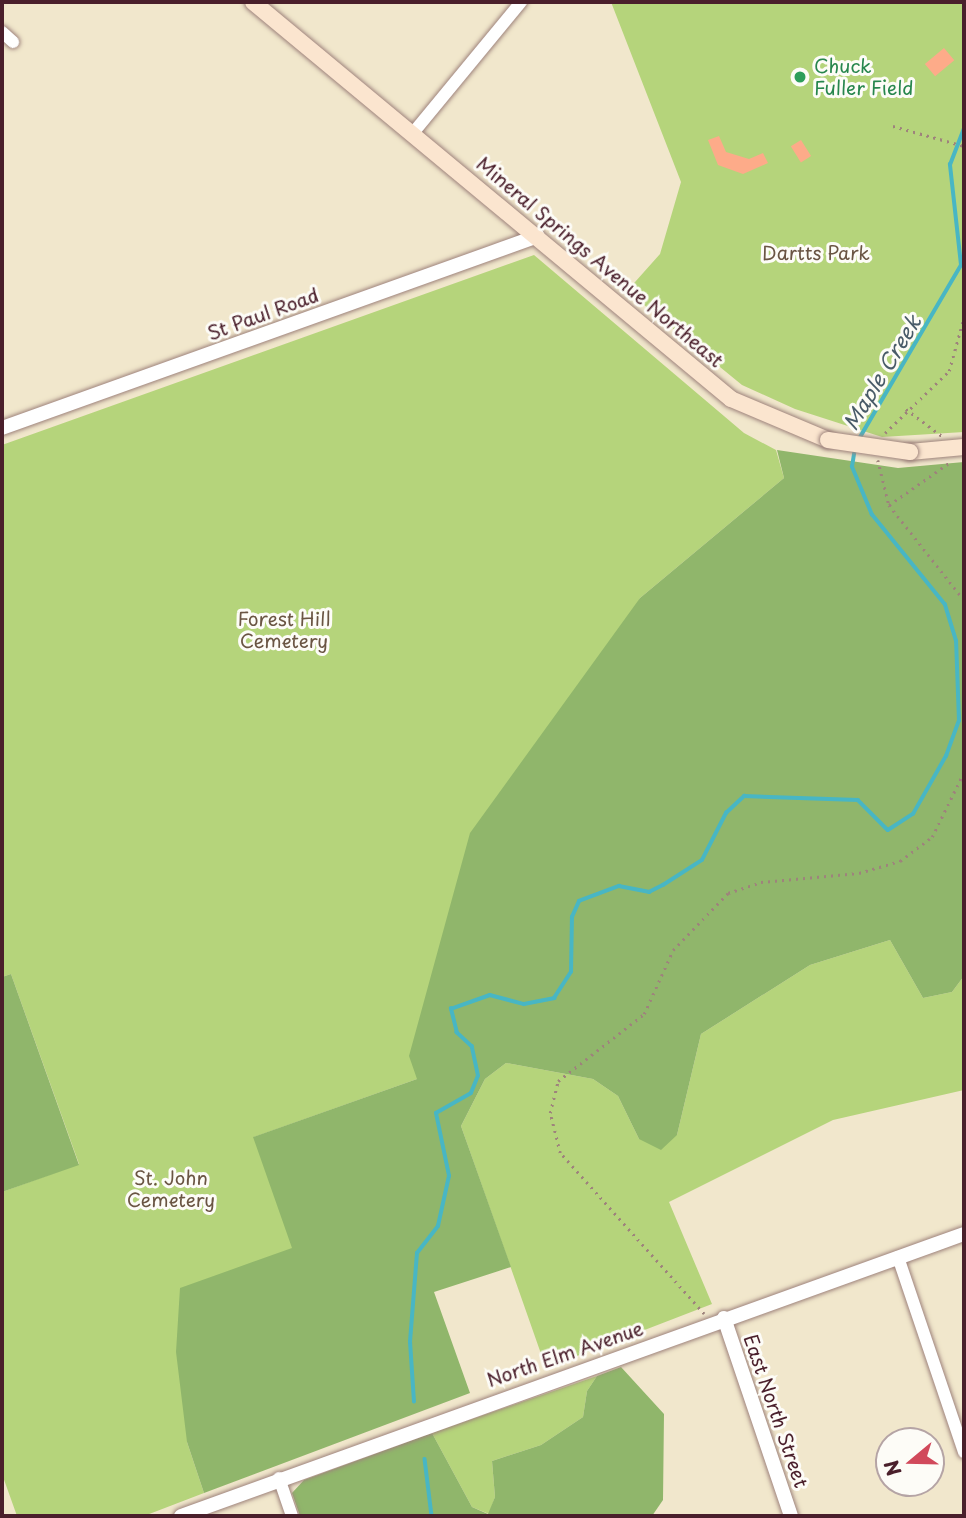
<!DOCTYPE html>
<html>
<head>
<meta charset="utf-8">
<style>
	body { margin:0 }
	#map { position:relative; width:966px; height:1518px; overflow:hidden; background:#f1e7cc; font-family:"Playpen Sans",sans-serif }
	div>[style] { position:absolute }
	.green>* { inset:0; background:#b5d47b }
	.forest>* { inset:0; background:#90b66b }
	.stream>* { height:3.5px; margin:-1.75px; padding:0 1.75px; transform-origin:1.75px; border-radius:1.75px; background:#48b6c4 }
	.building>* { inset:0; background:#fdab89; transform-origin:0 0 }
	.path>* { height:2.5px; margin-top:-1.25px; transform-origin:0; background:repeating-linear-gradient(90deg,#9e837c 0 2px,transparent 0 7px) }
	.roads { filter:drop-shadow(0 0 2px #9e837c) drop-shadow(0 0 2px #9e837c) }
	.minor>* { height:12px; margin:-6px; padding:0 6px; transform-origin:6px; border-radius:6px; background:#fff }
	.tertiary>* { height:14px; margin:-7px; padding:0 7px; transform-origin:7px; border-radius:7px; background:#fff }
	.secondary>* { height:16px; margin:-8px; padding:0 8px; transform-origin:8px; border-radius:8px; background:#fbe5cf }
	.bridges { filter:drop-shadow(0 0 2px #9e837c) drop-shadow(0 0 2px #9e837c) }
	.secondary-bridge>* { height:16px; margin:-8px; padding:0 8px; transform-origin:8px; border-radius:8px; background:#fbe5cf }
	.dots>* { width:19px; height:19px; translate:-50% -50%; box-sizing:border-box; border:4px solid #fdfcf7; border-radius:50% }
	span { translate:-50% -50%; white-space:nowrap; text-align:center; line-height:1.15; -webkit-text-stroke:6px #fdfcf7; paint-order:stroke }
	.leisure-label { font-size:19px; color:#27864d }
	.left { translate:0 -50%; text-align:left }
	.park-label { font-size:19px; color:#6a5543 }
	.street-label { font-size:19px; color:#4a1f2b }
	.water-label { font-size:21px; color:#495b68; font-style:italic }
	.frame { position:absolute; inset:0; border:4px solid #4a1f2b; pointer-events:none }
	.north { position:absolute; left:875px; top:1427px; width:70px; height:70px; box-sizing:border-box; background:#fdfcf7; border:2px solid #b5a4a5; border-radius:50%; rotate:251deg; font-size:19px; font-weight:700; line-height:28px; text-align:center; color:#4a1f2b }
	.north::after { content:''; display:block; margin:auto; width:24px; height:32px; background:#d1495b; clip-path:polygon(50% 0,100% 100%,50% 72%,0 100%) }
</style>
</head>
<body>
<div id="map">
	<div class="green">
		<div style="clip-path:polygon(611px 2px,964px 2px,964px 432px,882px 437px,795px 409px,742px 385px,627px 291px,660px 254px,681px 182px)"></div>
		<div style="clip-path:polygon(534px 255px,744px 433px,776px 450px,784px 478px,640px 598px,417px 1079px,254px 1137px,293px 1248px,187px 1442px,204px 1493px,144px 1516px,17px 1516px,2px 1474px,2px 1192px,79px 1164px,11px 974px,2px 977px,2px 445px)"></div>
		<div style="clip-path:polygon(890px 940px,923px 998px,952px 992px,964px 976px,964px 1090px,833px 1120px,669px 1202px,712px 1304px,546px 1368px,461px 1126px,485px 1079px,506px 1063px,593px 1079px,618px 1096px,639px 1139px,677px 1135px,701px 1034px,810px 965px)"></div>
		<div style="clip-path:polygon(597px 1376px,587px 1391px,583px 1417px,541px 1445px,492px 1461px,495px 1497px,489px 1514px,472px 1507px,432px 1433px)"></div>
	</div>
	<div class="forest">
		<div style="clip-path:polygon(777px 450px,898px 468px,964px 462px,964px 976px,952px 992px,923px 998px,890px 940px,810px 965px,701px 1034px,677px 1135px,661px 1150px,639px 1139px,618px 1096px,593px 1079px,506px 1063px,485px 1079px,461px 1126px,511px 1267px,434px 1292px,470px 1393px,204px 1493px,187px 1442px,176px 1352px,180px 1288px,292px 1248px,253px 1137px,417px 1079px,409px 1056px,470px 833px,640px 598px,784px 478px)"></div>
		<div style="clip-path:polygon(11px 974px,79px 1165px,2px 1192px,2px 977px)"></div>
		<div style="clip-path:polygon(621px 1367px,664px 1414px,663px 1500px,652px 1516px,300px 1516px,292px 1493px,304px 1480px,432px 1433px,472px 1507px,488px 1514px,495px 1497px,492px 1461px,541px 1445px,583px 1417px,587px 1391px,597px 1376px)"></div>
	</div>
	<div class="stream">
		<div style="left:859px;top:439px;width:202px;rotate:-59.6deg"></div>
		<div style="left:961px;top:265px;width:101px;rotate:-96.3deg"></div>
		<div style="left:950px;top:165px;width:40px;rotate:-69deg"></div>
		<div style="left:414px;top:1402px;width:60px;rotate:-93.8deg"></div>
		<div style="left:410px;top:1342px;width:89px;rotate:-85.5deg"></div>
		<div style="left:417px;top:1253px;width:34px;rotate:-52deg"></div>
		<div style="left:438px;top:1226px;width:51px;rotate:-77.6deg"></div>
		<div style="left:449px;top:1176px;width:64px;rotate:-101.7deg"></div>
		<div style="left:436px;top:1113px;width:40px;rotate:-29.7deg"></div>
		<div style="left:471px;top:1093px;width:18px;rotate:-68deg"></div>
		<div style="left:478px;top:1076px;width:30px;rotate:-102deg"></div>
		<div style="left:472px;top:1047px;width:21px;rotate:-137deg"></div>
		<div style="left:457px;top:1033px;width:25px;rotate:-104deg"></div>
		<div style="left:451px;top:1009px;width:41px;rotate:-19.7deg"></div>
		<div style="left:490px;top:995px;width:35px;rotate:15deg"></div>
		<div style="left:524px;top:1004px;width:31px;rotate:-11deg"></div>
		<div style="left:554px;top:998px;width:31px;rotate:-57deg"></div>
		<div style="left:571px;top:972px;width:55px;rotate:-89deg"></div>
		<div style="left:572px;top:917px;width:17px;rotate:-66deg"></div>
		<div style="left:579px;top:901px;width:43px;rotate:-20.6deg"></div>
		<div style="left:619px;top:886px;width:31px;rotate:11deg"></div>
		<div style="left:649px;top:892px;width:16px;rotate:-27deg"></div>
		<div style="left:663px;top:885px;width:46px;rotate:-32.7deg"></div>
		<div style="left:702px;top:860px;width:53px;rotate:-62.9deg"></div>
		<div style="left:726px;top:813px;width:25px;rotate:-43deg"></div>
		<div style="left:744px;top:796px;width:114px;rotate:2deg"></div>
		<div style="left:858px;top:800px;width:42px;rotate:45deg"></div>
		<div style="left:888px;top:830px;width:30px;rotate:-33deg"></div>
		<div style="left:913px;top:814px;width:67px;rotate:-60.4deg"></div>
		<div style="left:946px;top:756px;width:37px;rotate:-70deg"></div>
		<div style="left:959px;top:721px;width:80px;rotate:-92.1deg"></div>
		<div style="left:956px;top:641px;width:38px;rotate:-107deg"></div>
		<div style="left:945px;top:605px;width:116px;rotate:-129deg"></div>
		<div style="left:872px;top:515px;width:52px;rotate:-112.6deg"></div>
		<div style="left:852px;top:467px;width:18px;rotate:-81deg"></div>
		<div style="left:425px;top:1459px;width:57px;rotate:83deg"></div>
	</div>
	<div class="building">
		<div style="left:944px;top:48px;width:16px;height:25px;rotate:50deg"></div>
		<div style="clip-path:polygon(719px 136px,726px 152px,749px 159px,763px 153px,768px 163px,743px 174px,718px 165px,708px 140px)"></div>
		<div style="left:801px;top:140px;width:19px;height:12px;rotate:58deg"></div>
	</div>
	<div class="path">
		<div style="left:893px;top:126px;width:74px;rotate:15.7deg"></div>
		<div style="left:906px;top:409px;width:45px;rotate:36.9deg"></div>
		<div style="left:885px;top:433px;width:89px;rotate:-44.1deg"></div>
		<div style="left:949px;top:371px;width:56px;rotate:-74.5deg"></div>
		<div style="left:878px;top:460px;width:46px;rotate:76.3deg"></div>
		<div style="left:889px;top:505px;width:121px;rotate:51.7deg"></div>
		<div style="left:889px;top:505px;width:73px;rotate:-35deg"></div>
		<div style="left:704px;top:1314px;width:216px;rotate:-131.8deg"></div>
		<div style="left:560px;top:1153px;width:41px;rotate:-104deg"></div>
		<div style="left:550px;top:1113px;width:33px;rotate:-76deg"></div>
		<div style="left:558px;top:1081px;width:109px;rotate:-37.9deg"></div>
		<div style="left:644px;top:1014px;width:70px;rotate:-65.6deg"></div>
		<div style="left:673px;top:950px;width:79px;rotate:-46deg"></div>
		<div style="left:728px;top:893px;width:35px;rotate:-18deg"></div>
		<div style="left:761px;top:882px;width:98px;rotate:-5.2deg"></div>
		<div style="left:859px;top:873px;width:43px;rotate:-16.3deg"></div>
		<div style="left:900px;top:861px;width:40px;rotate:-37deg"></div>
		<div style="left:932px;top:837px;width:72px;rotate:-63.8deg"></div>
	</div>
	<div class="roads">
		<div class="minor">
			<div style="left:2px;top:32px;width:15px;rotate:42deg"></div>
			<div style="left:413px;top:133px;width:170px;rotate:-50.5deg"></div>
			<div style="left:898px;top:1257px;width:206px;rotate:71.3deg"></div>
			<div style="left:279px;top:1478px;width:40px;rotate:71.1deg"></div>
		</div>
		<div class="tertiary">
			<div style="left:2px;top:428px;width:569px;rotate:-19.71deg"></div>
			<div style="left:724px;top:1318px;width:209px;rotate:71.3deg"></div>
			<div style="left:181px;top:1516px;width:832px;rotate:-19.81deg"></div>
		</div>
		<div class="secondary">
			<div style="left:253px;top:2px;width:621px;rotate:39.71deg"></div>
			<div style="left:731px;top:399px;width:105px;rotate:22.9deg"></div>
			<div style="left:910px;top:452px;width:54px;rotate:-5.3deg"></div>
		</div>
	</div>
	<div class="bridges">
		<div class="secondary-bridge">
			<div style="left:828px;top:440px;width:83px;rotate:8.3deg"></div>
		</div>
	</div>
	<div class="dots">
		<div style="left:800px;top:77px;background:#2e9e5b"></div>
	</div>
	<div class="leisure-label">
		<span class="left" style="left:814px;top:77px">Chuck<br>Fuller Field</span>
	</div>
	<div class="park-label">
		<span style="left:816px;top:253px">Dartts Park</span>
		<span style="left:284px;top:630px">Forest Hill<br>Cemetery</span>
		<span style="left:171px;top:1189px">St. John<br>Cemetery</span>
	</div>
	<div class="street-label">
		<span style="left:600px;top:262px;rotate:40deg">Mineral Springs Avenue Northeast</span>
		<span style="left:263px;top:314px;rotate:-20deg">St Paul Road</span>
		<span style="left:565px;top:1354px;rotate:-19deg">North Elm Avenue</span>
		<span style="left:776px;top:1411px;rotate:71deg">East North Street</span>
	</div>
	<div class="water-label">
		<span style="left:881px;top:372px;rotate:-59deg">Maple Creek</span>
	</div>
	<div class="frame"></div>
	<div class="north">N</div>
</div>
</body>
</html>
